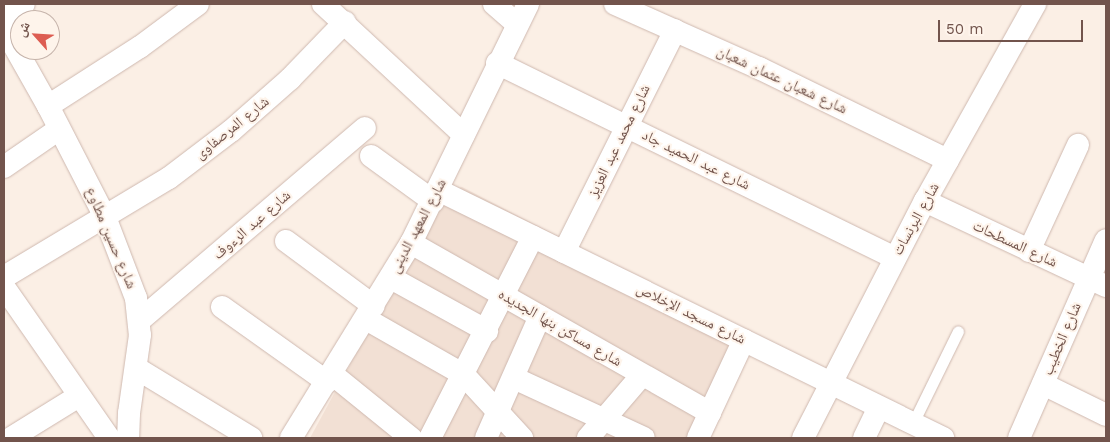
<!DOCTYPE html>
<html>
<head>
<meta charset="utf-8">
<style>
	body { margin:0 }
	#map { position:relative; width:1110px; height:442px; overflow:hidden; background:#fbefe5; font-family:"Work Sans","Noto Naskh Arabic",sans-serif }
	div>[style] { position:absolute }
	.residential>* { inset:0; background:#f2e0d4 }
	.roads { filter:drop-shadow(0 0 1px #ceb8af) drop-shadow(0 0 1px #ceb8af) }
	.lane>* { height:11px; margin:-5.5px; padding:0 5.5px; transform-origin:5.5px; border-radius:5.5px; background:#fff }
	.street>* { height:22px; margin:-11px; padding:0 11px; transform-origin:11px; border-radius:11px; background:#fff }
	span { translate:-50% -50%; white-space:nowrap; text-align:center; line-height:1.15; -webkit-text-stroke:4px #fef4eb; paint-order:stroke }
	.street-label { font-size:15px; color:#72544c }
	.frame { position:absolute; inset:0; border:5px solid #72544c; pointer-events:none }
	.north { position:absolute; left:10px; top:10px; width:50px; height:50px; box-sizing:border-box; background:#fef4eb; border:1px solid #c6b4ab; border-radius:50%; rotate:296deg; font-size:14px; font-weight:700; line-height:20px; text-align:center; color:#72544c }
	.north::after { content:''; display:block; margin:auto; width:18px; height:22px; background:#dd5d52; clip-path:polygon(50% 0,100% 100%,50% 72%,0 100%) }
	.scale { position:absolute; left:938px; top:20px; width:145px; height:22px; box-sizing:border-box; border:2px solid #72544c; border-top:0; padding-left:6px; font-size:15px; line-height:18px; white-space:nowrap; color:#72544c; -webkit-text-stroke:4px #fef4eb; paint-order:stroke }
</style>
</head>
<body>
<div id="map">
	<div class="residential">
		<div style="clip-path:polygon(462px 187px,746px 333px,709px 438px,310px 438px,439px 201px,453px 189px)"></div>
	</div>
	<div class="roads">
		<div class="lane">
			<div style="left:913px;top:423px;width:102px;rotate:-63.9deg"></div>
		</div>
		<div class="street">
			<div style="left:323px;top:4px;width:192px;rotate:42.9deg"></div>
			<div style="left:494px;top:4px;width:30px;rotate:41deg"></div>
			<div style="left:615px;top:4px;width:158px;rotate:24deg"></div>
			<div style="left:759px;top:68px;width:210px;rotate:26deg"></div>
			<div style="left:4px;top:16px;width:23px;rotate:-31deg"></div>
			<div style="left:4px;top:28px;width:90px;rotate:60.6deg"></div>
			<div style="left:48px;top:106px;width:125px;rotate:62.8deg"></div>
			<div style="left:105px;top:217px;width:87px;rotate:69.1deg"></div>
			<div style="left:136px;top:298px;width:37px;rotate:84deg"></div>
			<div style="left:140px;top:335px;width:79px;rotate:98deg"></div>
			<div style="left:129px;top:413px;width:25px;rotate:92deg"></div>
			<div style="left:497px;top:63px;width:443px;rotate:26.1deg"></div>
			<div style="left:48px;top:106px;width:109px;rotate:-32.7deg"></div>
			<div style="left:140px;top:47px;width:72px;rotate:-36.6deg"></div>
			<div style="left:371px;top:156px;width:77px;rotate:36deg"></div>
			<div style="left:4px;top:167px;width:67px;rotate:-34.6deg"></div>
			<div style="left:438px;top:190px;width:563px;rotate:26.16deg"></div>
			<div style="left:925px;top:201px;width:200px;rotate:25.2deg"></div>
			<div style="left:286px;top:241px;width:109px;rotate:36.5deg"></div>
			<div style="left:411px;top:243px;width:344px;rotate:29.6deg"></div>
			<div style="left:1029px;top:251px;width:117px;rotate:-65.2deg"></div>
			<div style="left:564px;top:252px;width:248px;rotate:-63.4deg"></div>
			<div style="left:4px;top:277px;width:192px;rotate:-31deg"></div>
			<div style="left:169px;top:178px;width:78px;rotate:-37.2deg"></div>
			<div style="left:231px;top:131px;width:79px;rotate:-41.4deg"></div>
			<div style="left:290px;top:79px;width:79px;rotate:-46deg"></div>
			<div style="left:391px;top:278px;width:110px;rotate:28.9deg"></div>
			<div style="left:4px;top:287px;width:184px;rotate:55.2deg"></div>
			<div style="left:222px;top:307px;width:129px;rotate:35.5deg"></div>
			<div style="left:366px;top:319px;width:113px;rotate:29.7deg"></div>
			<div style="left:464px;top:375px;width:86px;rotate:47.4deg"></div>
			<div style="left:139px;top:321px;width:297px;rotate:-40.5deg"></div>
			<div style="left:136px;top:368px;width:135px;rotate:31.3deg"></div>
			<div style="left:332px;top:374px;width:102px;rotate:39deg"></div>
			<div style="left:514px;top:378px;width:143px;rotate:24.8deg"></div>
			<div style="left:1043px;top:384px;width:70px;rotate:26.2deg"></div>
			<div style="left:11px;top:438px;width:80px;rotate:-31.7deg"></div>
			<div style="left:291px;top:438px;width:229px;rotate:-58.4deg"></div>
			<div style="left:411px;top:243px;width:266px;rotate:-63.9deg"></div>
			<div style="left:430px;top:438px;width:226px;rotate:-62.9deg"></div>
			<div style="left:486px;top:438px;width:133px;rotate:-66.1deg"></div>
			<div style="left:588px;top:438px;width:83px;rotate:-49.4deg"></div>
			<div style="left:698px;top:438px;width:108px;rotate:-64.9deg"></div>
			<div style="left:803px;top:438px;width:267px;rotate:-62.8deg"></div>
			<div style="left:925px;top:201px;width:226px;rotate:-60.8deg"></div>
			<div style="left:864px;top:438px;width:34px;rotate:-64deg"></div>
			<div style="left:1019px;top:438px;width:216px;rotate:-66.3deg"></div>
		</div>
	</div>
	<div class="street-label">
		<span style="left:782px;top:80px;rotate:25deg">شارع شعبان عثمان شعبان</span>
		<span style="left:232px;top:128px;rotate:-39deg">شارع المرصفاوى</span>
		<span style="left:619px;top:141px;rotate:-64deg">شارع محمد عبد العزيز</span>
		<span style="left:696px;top:160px;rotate:26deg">شارع عبد الحميد جاد</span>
		<span style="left:916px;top:219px;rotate:-61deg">شارع البرنسات</span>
		<span style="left:252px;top:225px;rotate:-41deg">شارع عبد الرءوف</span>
		<span style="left:418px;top:226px;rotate:-62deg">شارع المعهد الدينى</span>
		<span style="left:111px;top:238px;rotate:67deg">شارع حسين مطاوع</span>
		<span style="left:1015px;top:244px;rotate:25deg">شارع المسطحات</span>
		<span style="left:691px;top:314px;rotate:26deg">شارع مسجد الإخلاص</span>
		<span style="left:560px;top:328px;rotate:30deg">شارع مساكن بنها الجديده</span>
		<span style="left:1062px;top:339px;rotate:-67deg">شارع الخطيب</span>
	</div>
	<div class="frame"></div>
	<div class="north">ش</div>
	<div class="scale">50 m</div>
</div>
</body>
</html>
